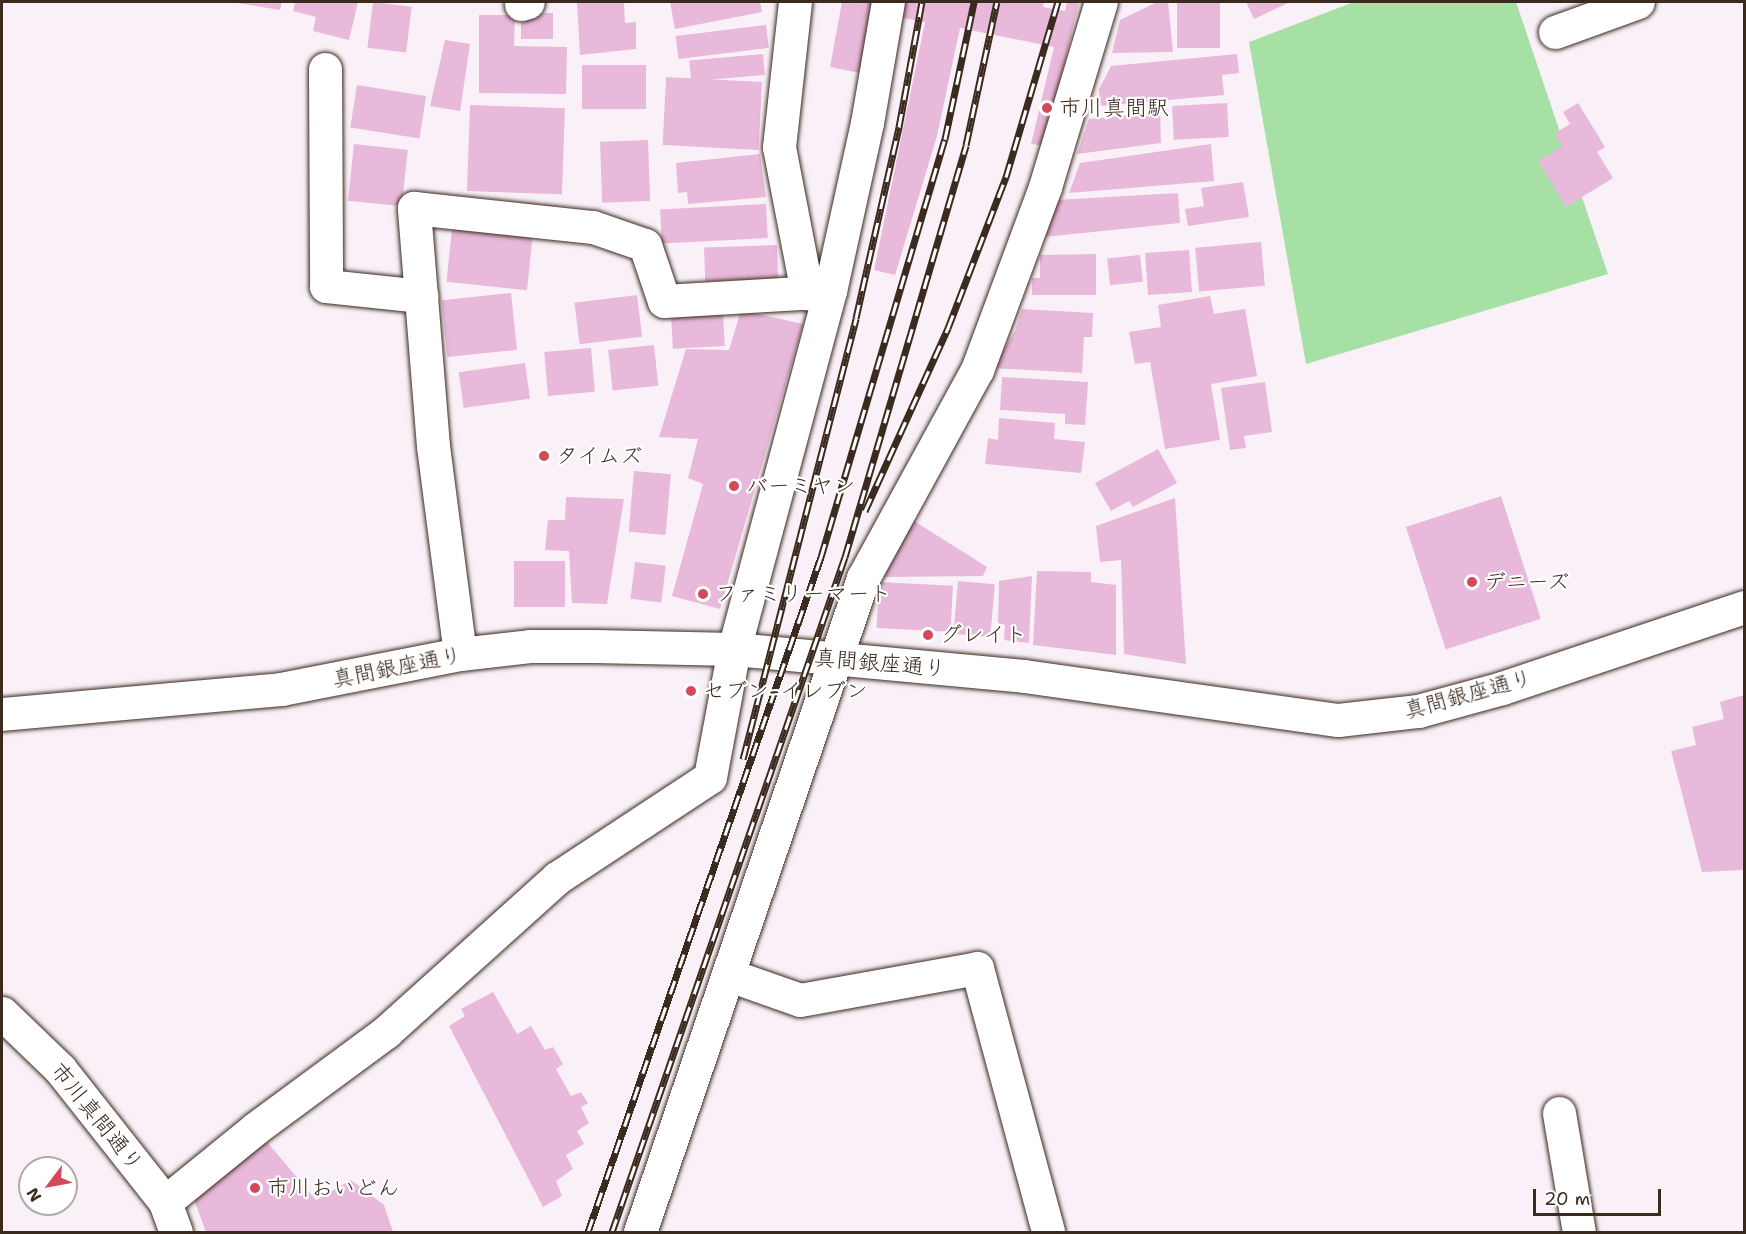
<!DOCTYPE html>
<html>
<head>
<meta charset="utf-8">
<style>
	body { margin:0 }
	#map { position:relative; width:1746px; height:1234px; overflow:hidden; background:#faf1f8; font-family:"Shantell Sans","Klee One",sans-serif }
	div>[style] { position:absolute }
	.green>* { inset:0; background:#a6e0a5 }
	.building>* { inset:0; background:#e8b9da; transform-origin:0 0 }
	.roads { filter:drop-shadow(0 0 2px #3b2a1e) drop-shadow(0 0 2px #3b2a1e) }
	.minor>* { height:33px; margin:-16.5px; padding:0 16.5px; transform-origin:16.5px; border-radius:16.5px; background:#fff }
	.rail>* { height:7px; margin-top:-3.5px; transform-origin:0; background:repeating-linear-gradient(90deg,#fff 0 14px,#3b2a1e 0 28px); box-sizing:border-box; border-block:2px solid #3b2a1e }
	.dots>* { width:16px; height:16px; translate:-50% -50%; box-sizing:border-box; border:3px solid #fff; border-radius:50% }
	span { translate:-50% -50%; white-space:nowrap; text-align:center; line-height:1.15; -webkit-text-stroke:4.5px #fff; paint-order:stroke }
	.poi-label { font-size:22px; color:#3b2a1e }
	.left { translate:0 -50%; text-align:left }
	.street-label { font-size:22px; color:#3b2a1e }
	.frame { position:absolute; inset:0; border:3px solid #3b2a1e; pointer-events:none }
	.north { position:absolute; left:18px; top:1156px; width:60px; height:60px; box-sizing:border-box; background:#fff; border:2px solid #b1aaa5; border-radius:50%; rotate:238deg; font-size:16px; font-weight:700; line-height:24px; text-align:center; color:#3b2a1e }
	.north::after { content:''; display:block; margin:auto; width:21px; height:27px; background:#d1495b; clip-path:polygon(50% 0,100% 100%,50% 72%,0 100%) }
	.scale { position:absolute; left:1533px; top:1189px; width:128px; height:27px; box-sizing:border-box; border:3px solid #3b2a1e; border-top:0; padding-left:8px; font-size:18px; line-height:21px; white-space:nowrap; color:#3b2a1e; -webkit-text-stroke:4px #fff; paint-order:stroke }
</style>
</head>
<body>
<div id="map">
	<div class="green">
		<div style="clip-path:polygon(1354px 2px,1516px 2px,1608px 274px,1306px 364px,1249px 42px)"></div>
	</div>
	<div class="building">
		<div style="clip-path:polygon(231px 2px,282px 2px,280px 10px)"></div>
		<div style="clip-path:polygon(295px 2px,358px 2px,349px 40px,313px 31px,316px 17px,293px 11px)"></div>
		<div style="left:373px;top:2px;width:39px;height:46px;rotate:7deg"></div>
		<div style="clip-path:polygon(577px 2px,624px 2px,625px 23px,636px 22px,636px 49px,580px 55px)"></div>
		<div style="clip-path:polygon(670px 2px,760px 2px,762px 12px,675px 29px)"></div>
		<div style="clip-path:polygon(842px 2px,1044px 2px,1043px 7px,1065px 11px,1067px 2px,1079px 2px,1045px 146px,1031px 144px,1054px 47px,960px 28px,937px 136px,895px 275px,874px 270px,925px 22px,871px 12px,860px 73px,830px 67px)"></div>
		<div style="clip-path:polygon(1157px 2px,1168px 2px,1173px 52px,1112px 53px,1120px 20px)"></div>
		<div style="left:1177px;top:2px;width:43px;height:46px"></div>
		<div style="clip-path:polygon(1246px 2px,1290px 2px,1254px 19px)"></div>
		<div style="left:553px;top:13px;width:26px;height:32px;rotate:90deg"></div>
		<div style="clip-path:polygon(479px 15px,515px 15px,514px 46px,567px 47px,566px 94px,479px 93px)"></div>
		<div style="left:766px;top:25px;width:23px;height:91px;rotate:83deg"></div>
		<div style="clip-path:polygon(445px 40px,470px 44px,460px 111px,430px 106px)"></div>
		<div style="left:763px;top:54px;width:21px;height:74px;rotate:85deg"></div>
		<div style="clip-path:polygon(1237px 54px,1239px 73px,1222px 75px,1224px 95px,1100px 106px,1099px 89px,1111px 66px)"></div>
		<div style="left:582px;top:65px;width:64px;height:44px"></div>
		<div style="left:762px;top:82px;width:68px;height:96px;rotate:93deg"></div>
		<div style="left:357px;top:85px;width:70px;height:43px;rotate:9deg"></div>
		<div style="left:1227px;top:103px;width:34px;height:55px;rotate:87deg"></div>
		<div style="clip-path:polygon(1578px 103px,1605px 147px,1597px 152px,1613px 178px,1566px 207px,1538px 161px,1562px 147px,1555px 133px,1570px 124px,1563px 112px)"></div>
		<div style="left:470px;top:105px;width:95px;height:86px;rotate:2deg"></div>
		<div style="clip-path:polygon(1160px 112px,1161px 143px,1077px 154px,1089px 119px)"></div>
		<div style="left:648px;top:140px;width:61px;height:48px;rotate:88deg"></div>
		<div style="left:354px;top:144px;width:54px;height:57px;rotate:6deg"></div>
		<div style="clip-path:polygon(1211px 144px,1214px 181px,1069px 193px,1080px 163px)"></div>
		<div style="clip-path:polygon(760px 154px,766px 197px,688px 204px,687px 192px,678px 193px,676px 163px)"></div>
		<div style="clip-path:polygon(1243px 182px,1249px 217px,1188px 226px,1185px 209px,1204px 206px,1201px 188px)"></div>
		<div style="clip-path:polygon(1178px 193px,1180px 223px,1044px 237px,1056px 200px)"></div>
		<div style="left:766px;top:204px;width:34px;height:106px;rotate:87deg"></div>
		<div style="left:452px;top:229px;width:81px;height:53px;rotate:6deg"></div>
		<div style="left:1261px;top:242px;width:44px;height:66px;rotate:85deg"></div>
		<div style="left:777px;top:245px;width:34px;height:73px;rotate:88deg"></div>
		<div style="left:1189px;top:250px;width:42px;height:44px;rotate:86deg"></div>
		<div style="clip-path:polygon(1096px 254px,1096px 295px,1032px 295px,1032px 278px,1040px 278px,1040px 255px)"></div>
		<div style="left:1140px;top:255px;width:27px;height:33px;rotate:84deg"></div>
		<div style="left:511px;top:293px;width:57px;height:70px;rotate:84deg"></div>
		<div style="left:637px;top:295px;width:42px;height:63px;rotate:83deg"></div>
		<div style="clip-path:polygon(1210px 296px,1214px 314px,1245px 309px,1257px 376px,1211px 384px,1220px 440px,1165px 449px,1150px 362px,1135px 364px,1129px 332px,1161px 327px,1158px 305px)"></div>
		<div style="clip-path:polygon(1022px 309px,1093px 313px,1092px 337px,1084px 337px,1082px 373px,992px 368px,1015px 331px)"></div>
		<div style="clip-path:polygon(741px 310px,803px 324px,720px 609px,672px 596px,703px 484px,688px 478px,698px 439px,659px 437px,686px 349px,729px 350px)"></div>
		<div style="left:723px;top:312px;width:34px;height:52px;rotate:87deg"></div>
		<div style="left:654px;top:345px;width:41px;height:46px;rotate:84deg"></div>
		<div style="left:591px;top:348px;width:44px;height:47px;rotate:85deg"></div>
		<div style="left:525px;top:363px;width:36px;height:67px;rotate:82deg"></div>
		<div style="clip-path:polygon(1002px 377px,1088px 382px,1085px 425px,1065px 424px,1065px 414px,1000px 410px)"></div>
		<div style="clip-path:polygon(1265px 382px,1272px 432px,1244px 436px,1246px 448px,1230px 450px,1221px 388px)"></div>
		<div style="clip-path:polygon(999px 418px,1055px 423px,1054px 439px,1085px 442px,1081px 473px,985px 464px,988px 438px,998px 440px)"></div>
		<div style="clip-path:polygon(1158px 449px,1177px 483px,1133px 507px,1129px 501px,1111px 511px,1095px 483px)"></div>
		<div style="left:634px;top:471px;width:37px;height:61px;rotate:5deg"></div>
		<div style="left:1501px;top:496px;width:129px;height:100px;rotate:72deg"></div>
		<div style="clip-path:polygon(566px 497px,624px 499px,607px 604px,572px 603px,569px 551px,545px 550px,548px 520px,565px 520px)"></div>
		<div style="clip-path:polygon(1175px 498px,1186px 664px,1124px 654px,1121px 560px,1100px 562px,1096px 526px)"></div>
		<div style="clip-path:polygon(914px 521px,987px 567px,983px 576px,881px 577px)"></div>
		<div style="left:514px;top:561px;width:51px;height:46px"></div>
		<div style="left:635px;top:562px;width:31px;height:37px;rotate:7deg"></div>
		<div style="clip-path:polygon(1037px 571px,1091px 572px,1091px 582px,1116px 585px,1116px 655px,1033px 645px)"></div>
		<div style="clip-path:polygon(1032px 576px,1029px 643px,1004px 640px,1005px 625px,998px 623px,999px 581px)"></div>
		<div style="left:958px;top:581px;width:37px;height:53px;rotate:5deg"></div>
		<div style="left:879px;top:582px;width:74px;height:46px;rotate:3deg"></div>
		<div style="clip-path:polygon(1744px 695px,1744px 870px,1702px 872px,1671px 751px,1696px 745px,1692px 727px,1724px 719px,1720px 702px)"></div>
		<div style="clip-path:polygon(493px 992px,517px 1034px,531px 1026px,545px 1050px,553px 1047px,563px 1064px,556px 1069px,571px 1096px,581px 1092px,588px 1103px,581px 1107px,589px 1123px,577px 1131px,584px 1144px,566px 1155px,573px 1169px,556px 1181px,562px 1196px,543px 1207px,449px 1026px,465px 1016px,461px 1009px)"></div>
		<div style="clip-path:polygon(267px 1142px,316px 1200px,351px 1180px,384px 1205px,393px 1232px,206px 1232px,193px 1197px)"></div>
	</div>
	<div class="roads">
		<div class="minor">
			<div style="left:795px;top:2px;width:146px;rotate:96.3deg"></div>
			<div style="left:779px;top:147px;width:149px;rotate:79.1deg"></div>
			<div style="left:521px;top:4px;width:7px;rotate:-16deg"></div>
			<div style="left:1555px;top:32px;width:88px;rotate:-19.9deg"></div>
			<div style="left:325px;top:69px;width:217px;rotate:89.7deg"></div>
			<div style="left:326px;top:286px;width:96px;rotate:6deg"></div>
			<div style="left:460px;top:654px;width:210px;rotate:-97.4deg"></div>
			<div style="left:433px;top:446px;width:239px;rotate:-94.6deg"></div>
			<div style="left:414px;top:208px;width:180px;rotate:6.1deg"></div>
			<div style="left:593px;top:227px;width:55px;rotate:19.1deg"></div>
			<div style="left:645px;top:245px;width:59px;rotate:71.3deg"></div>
			<div style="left:664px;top:301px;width:166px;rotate:-3.4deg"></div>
			<div style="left:2px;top:714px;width:280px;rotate:-5.1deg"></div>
			<div style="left:281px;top:689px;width:182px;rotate:-11.1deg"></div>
			<div style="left:460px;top:654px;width:70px;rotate:-6.5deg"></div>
			<div style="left:530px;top:646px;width:64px"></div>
			<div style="left:594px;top:646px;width:140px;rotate:1.2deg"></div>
			<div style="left:734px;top:649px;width:291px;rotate:5.3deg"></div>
			<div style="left:1024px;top:676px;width:317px;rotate:8deg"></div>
			<div style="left:1338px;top:720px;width:81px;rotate:-6.4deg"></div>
			<div style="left:1418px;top:711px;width:87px;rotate:-15.3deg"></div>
			<div style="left:1502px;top:688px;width:255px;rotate:-18.5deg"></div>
			<div style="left:729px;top:975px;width:75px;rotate:19.4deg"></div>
			<div style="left:800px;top:1000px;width:180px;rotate:-10.2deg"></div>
			<div style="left:977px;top:968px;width:273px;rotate:74.9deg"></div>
			<div style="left:2px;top:1013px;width:81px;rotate:44deg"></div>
			<div style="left:60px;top:1069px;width:169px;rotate:51.7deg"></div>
			<div style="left:165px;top:1202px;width:32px;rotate:70deg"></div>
			<div style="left:1559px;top:1113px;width:121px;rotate:80.5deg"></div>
			<div style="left:165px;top:1202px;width:117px;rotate:-39.1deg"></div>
			<div style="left:256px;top:1128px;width:162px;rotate:-36.4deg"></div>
			<div style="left:386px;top:1032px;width:230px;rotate:-42deg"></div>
			<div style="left:557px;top:878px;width:183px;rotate:-33.4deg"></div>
			<div style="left:710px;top:777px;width:130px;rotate:-79.4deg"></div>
			<div style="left:734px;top:649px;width:371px;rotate:-75deg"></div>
			<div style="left:830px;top:291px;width:172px;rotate:-77.6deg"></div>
			<div style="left:867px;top:123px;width:123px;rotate:-80.2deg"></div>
			<div style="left:640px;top:1232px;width:691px;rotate:-71.17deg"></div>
			<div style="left:863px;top:578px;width:237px;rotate:-61.3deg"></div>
			<div style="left:977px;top:370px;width:195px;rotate:-69.6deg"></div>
			<div style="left:1045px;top:187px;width:193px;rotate:-73.2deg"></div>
		</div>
	</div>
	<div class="rail">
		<div style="left:865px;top:511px;width:201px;rotate:-65.6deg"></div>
		<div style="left:948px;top:328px;width:162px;rotate:-69deg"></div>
		<div style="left:1006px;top:177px;width:183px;rotate:-73.5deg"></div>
		<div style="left:743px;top:759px;width:455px;rotate:-75.6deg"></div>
		<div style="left:856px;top:318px;width:196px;rotate:-77.3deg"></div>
		<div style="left:899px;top:127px;width:127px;rotate:-79.6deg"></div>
		<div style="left:588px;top:1232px;width:714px;rotate:-70.96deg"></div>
		<div style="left:821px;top:557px;width:436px;rotate:-73.5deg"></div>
		<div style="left:945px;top:139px;width:140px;rotate:-78deg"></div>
		<div style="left:612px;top:1232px;width:714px;rotate:-70.96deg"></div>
		<div style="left:845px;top:557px;width:429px;rotate:-73.6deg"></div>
		<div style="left:966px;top:145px;width:146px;rotate:-77.8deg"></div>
	</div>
	<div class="dots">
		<div style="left:1047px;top:108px;background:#d1495b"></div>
		<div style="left:544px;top:456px;background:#d1495b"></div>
		<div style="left:734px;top:486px;background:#d1495b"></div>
		<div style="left:1472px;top:582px;background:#d1495b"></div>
		<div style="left:703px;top:594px;background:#d1495b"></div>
		<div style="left:928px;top:635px;background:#d1495b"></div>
		<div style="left:691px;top:691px;background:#d1495b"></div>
		<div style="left:255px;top:1188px;background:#d1495b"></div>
	</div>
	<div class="poi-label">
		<span class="left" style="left:1059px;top:108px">市川真間駅</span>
		<span class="left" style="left:556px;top:456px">タイムズ</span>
		<span class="left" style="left:746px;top:486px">バーミヤン</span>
		<span class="left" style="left:1484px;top:582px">デニーズ</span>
		<span class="left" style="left:715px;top:594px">ファミリーマート</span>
		<span class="left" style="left:940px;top:635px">グレイト</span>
		<span class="left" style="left:703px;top:691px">セブン-イレブン</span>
		<span class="left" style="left:267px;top:1188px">市川おいどん</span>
	</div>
	<div class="street-label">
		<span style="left:880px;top:663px;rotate:5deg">真間銀座通り</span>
		<span style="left:397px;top:667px;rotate:-11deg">真間銀座通り</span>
		<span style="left:1468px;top:694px;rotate:-15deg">真間銀座通り</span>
		<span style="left:97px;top:1117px;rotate:51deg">市川真間通り</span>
	</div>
	<div class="frame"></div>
	<div class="north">N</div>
	<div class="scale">20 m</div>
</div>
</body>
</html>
